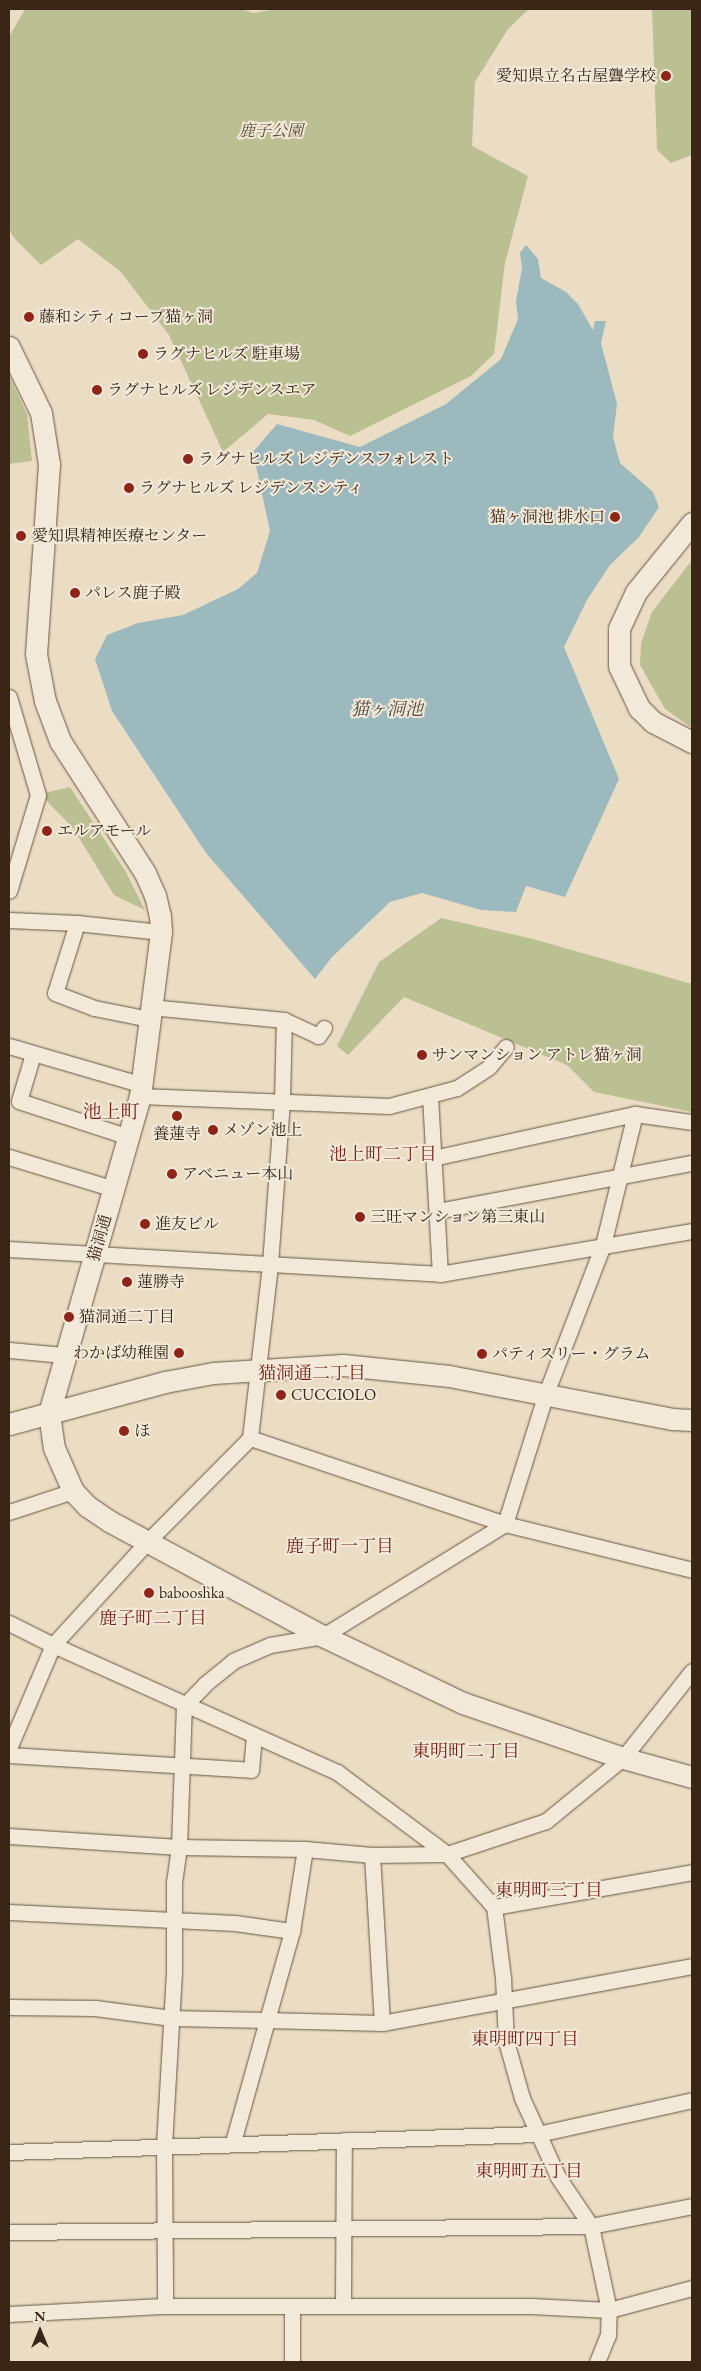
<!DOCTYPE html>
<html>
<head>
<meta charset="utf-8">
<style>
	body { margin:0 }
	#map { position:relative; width:701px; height:2371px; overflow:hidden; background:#ebddc4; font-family:"EB Garamond","Noto Serif JP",serif }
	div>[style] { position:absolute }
	.green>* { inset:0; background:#bbc092 }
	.water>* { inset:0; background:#9cbabd }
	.roads { filter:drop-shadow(0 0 1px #665442) drop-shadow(0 0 1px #665442) }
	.street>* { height:15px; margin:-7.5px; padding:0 7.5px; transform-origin:7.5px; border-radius:7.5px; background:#f2e9d9 }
	.secondary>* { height:21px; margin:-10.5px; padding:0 10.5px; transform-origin:10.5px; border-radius:10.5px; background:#f2e9d9 }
	.dots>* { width:14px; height:14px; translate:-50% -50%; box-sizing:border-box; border:2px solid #f2e9d9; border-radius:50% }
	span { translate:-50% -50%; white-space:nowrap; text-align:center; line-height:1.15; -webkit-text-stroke:4px #f2e9d9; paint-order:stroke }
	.poi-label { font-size:16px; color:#392617 }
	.right { translate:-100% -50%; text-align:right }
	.left { translate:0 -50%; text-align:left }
	.park-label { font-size:16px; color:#5a4c36; font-style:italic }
	.street-label { font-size:16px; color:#392617 }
	.water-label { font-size:18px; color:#524b40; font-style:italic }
	.neighbourhood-label { font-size:18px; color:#7a1f14 }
	.quarter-label { font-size:19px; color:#7a1f14 }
	.frame { position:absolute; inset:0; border:10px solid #392617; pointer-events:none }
	.north { position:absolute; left:15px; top:2306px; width:50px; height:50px; -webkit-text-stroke:4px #f2e9d9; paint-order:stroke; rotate:0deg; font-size:14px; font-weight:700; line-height:20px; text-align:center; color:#392617 }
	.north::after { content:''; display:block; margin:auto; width:18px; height:22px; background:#392617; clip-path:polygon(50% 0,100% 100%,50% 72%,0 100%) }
</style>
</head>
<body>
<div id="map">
	<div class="green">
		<div style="clip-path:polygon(25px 9px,241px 9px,253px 13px,277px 9px,529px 9px,508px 29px,475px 82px,472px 146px,528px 176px,505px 263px,494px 354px,471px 376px,350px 436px,314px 420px,268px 414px,223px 452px,169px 335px,121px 272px,78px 239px,41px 265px,13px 237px,9px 228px,9px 37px)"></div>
		<div style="clip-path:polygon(652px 9px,692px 9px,692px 155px,671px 163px,657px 150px)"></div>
		<div style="clip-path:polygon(9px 375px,27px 414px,32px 461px,9px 464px)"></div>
		<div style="clip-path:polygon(692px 560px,692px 728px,665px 709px,640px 665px,641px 643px,652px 612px)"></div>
		<div style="clip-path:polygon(70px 787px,126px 872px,145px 910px,114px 895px,73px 828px,40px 794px)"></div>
		<div style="clip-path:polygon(441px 918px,533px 939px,692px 984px,692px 1112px,594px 1092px,567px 1065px,404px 997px,348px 1055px,337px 1046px,379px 962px)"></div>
	</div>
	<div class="water">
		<div style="clip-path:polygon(526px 245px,538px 259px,541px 278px,566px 292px,578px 304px,593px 330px,595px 321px,606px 321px,601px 343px,617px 404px,613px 437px,620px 463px,653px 492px,659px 507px,639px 537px,610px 565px,587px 600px,564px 647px,619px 779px,565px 897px,526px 886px,516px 912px,481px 910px,422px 893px,390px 902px,332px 957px,315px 979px,206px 853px,112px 711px,95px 659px,107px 635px,138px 623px,183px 615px,238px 589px,257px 573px,270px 531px,253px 452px,277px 424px,360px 447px,446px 404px,501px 359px,518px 319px,516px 301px,522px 268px,520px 253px)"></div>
	</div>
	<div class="roads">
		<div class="street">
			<div style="left:9px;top:697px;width:102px;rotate:73.5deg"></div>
			<div style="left:38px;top:795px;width:100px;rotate:106.8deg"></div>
			<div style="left:9px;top:920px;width:68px;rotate:2.5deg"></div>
			<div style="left:77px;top:923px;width:73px;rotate:107.4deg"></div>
			<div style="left:55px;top:993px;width:42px;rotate:21deg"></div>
			<div style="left:94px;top:1008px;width:56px;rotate:11.3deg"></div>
			<div style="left:77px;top:923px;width:84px;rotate:6.1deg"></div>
			<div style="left:150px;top:1007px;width:135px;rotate:5.5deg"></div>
			<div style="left:284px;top:1020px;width:38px;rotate:25deg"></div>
			<div style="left:318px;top:1036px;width:10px;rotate:-53deg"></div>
			<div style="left:9px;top:1046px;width:136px;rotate:16.2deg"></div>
			<div style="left:33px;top:1054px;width:49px;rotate:106.6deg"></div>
			<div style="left:19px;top:1101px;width:116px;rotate:18.1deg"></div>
			<div style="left:140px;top:1096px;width:249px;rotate:2.3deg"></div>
			<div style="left:389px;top:1106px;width:70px;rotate:-14.8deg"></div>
			<div style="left:457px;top:1088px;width:38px;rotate:-33deg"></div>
			<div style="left:489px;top:1067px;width:26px;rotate:-50deg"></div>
			<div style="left:430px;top:1096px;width:178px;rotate:86.8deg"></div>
			<div style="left:9px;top:1157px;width:110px;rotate:16.9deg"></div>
			<div style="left:433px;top:1158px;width:207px;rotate:-12.3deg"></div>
			<div style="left:635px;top:1114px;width:58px;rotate:8deg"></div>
			<div style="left:437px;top:1211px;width:259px;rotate:-10.7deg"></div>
			<div style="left:9px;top:1249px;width:432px;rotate:3.3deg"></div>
			<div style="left:440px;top:1274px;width:256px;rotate:-9.7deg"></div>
			<div style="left:9px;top:1350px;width:55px;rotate:5.2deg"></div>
			<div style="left:250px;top:1438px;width:175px;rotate:-83.4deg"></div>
			<div style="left:270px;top:1264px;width:164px;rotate:-85.8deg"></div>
			<div style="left:282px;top:1100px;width:80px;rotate:-88.6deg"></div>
			<div style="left:9px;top:1512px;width:67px;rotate:-18.2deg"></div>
			<div style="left:9px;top:1623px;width:49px;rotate:26.6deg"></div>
			<div style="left:53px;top:1645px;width:112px;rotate:113.1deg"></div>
			<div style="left:9px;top:1755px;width:242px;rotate:3.5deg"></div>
			<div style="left:251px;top:1770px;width:33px;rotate:-85deg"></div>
			<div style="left:9px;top:1836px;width:170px;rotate:3.7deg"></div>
			<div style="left:179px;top:1847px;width:35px;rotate:98deg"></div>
			<div style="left:174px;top:1882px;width:90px;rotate:90deg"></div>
			<div style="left:174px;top:1972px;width:172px;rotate:93.3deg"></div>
			<div style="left:164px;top:2144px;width:162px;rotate:89.6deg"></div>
			<div style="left:305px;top:1849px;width:126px;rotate:-179.1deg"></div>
			<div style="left:179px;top:1847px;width:141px;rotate:-88deg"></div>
			<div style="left:184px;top:1706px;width:30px;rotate:-46deg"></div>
			<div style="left:205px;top:1684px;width:36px;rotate:-39deg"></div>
			<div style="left:233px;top:1661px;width:40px;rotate:-23.4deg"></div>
			<div style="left:270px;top:1645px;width:54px;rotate:-9.6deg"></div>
			<div style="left:323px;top:1636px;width:214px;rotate:-31.6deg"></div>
			<div style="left:505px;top:1524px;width:134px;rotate:-72.6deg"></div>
			<div style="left:545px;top:1396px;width:162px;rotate:-69deg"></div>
			<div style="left:603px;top:1245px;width:135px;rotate:-76.3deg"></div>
			<div style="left:372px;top:1855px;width:168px;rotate:86.6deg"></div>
			<div style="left:494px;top:1907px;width:71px;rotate:-131.6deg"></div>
			<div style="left:447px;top:1854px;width:137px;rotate:-143.3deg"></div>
			<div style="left:337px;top:1772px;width:311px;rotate:-155.9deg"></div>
			<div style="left:53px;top:1645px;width:141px;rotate:-47.6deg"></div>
			<div style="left:148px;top:1541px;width:145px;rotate:-45.3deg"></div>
			<div style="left:250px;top:1438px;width:269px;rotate:18.6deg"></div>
			<div style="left:505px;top:1524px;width:193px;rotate:13.8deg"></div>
			<div style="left:9px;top:1912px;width:226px;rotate:2.8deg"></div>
			<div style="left:235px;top:1923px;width:58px;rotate:8deg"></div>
			<div style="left:9px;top:2007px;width:86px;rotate:0.7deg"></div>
			<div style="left:95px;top:2008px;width:77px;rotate:7.5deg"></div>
			<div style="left:171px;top:2018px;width:96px;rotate:1.2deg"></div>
			<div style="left:267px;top:2020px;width:92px;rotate:-74.3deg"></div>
			<div style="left:292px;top:1931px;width:83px;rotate:-81deg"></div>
			<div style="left:305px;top:1849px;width:67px;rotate:5.1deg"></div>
			<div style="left:372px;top:1855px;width:75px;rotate:-0.8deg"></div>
			<div style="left:447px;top:1854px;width:104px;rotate:-18.4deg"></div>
			<div style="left:546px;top:1821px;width:99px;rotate:-39.3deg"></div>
			<div style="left:623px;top:1758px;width:111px;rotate:-51.6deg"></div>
			<div style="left:233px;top:2142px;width:127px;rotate:-74.4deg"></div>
			<div style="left:267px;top:2020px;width:115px;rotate:1.5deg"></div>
			<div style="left:382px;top:2023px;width:315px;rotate:-10.4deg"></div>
			<div style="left:9px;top:2152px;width:529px;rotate:-1.95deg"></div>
			<div style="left:538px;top:2134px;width:158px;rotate:-12.4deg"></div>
			<div style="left:9px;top:2232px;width:582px;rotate:-0.59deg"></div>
			<div style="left:591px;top:2226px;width:103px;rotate:-11.2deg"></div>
			<div style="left:292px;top:2306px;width:56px;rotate:90deg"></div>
			<div style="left:343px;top:2306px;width:166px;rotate:-89.7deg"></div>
			<div style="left:9px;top:2314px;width:153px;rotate:-3deg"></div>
			<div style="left:162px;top:2306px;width:369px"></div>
			<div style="left:531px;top:2306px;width:78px;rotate:2.9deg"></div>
			<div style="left:609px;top:2310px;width:86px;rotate:-102.1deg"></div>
			<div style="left:591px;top:2226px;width:59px;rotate:-124deg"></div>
			<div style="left:558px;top:2177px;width:87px;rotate:-114.5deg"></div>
			<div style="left:522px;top:2098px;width:59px;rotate:-105.7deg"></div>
			<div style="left:506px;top:2041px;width:63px;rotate:-92.7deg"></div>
			<div style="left:503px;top:1978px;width:72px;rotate:-97.2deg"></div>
			<div style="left:494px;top:1907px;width:201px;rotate:-10deg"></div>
			<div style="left:597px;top:2362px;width:29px;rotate:-68deg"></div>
			<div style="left:608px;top:2335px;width:25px;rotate:-88deg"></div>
			<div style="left:609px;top:2310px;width:86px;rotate:-14.8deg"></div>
		</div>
		<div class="secondary">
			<div style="left:9px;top:347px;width:73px;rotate:64.1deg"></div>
			<div style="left:41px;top:413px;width:52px;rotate:81.1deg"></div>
			<div style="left:49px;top:464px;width:190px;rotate:93.9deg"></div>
			<div style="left:36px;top:654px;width:48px;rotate:79.2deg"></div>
			<div style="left:45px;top:701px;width:43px;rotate:69.4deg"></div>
			<div style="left:60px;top:741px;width:157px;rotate:57.2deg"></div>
			<div style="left:145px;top:873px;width:24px;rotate:66deg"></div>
			<div style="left:155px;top:895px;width:22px;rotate:77deg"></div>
			<div style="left:160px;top:916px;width:16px;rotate:86deg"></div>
			<div style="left:161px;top:932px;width:165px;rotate:97.3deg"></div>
			<div style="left:140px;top:1096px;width:330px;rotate:106deg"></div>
			<div style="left:49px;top:1413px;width:35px;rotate:82deg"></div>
			<div style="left:54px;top:1448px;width:47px;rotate:66.2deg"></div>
			<div style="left:73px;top:1491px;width:21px;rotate:47deg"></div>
			<div style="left:87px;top:1506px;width:27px;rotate:34deg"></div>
			<div style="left:109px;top:1521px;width:243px;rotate:28.3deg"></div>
			<div style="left:323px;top:1636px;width:155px;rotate:25.6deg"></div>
			<div style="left:463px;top:1703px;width:169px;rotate:19deg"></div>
			<div style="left:623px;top:1758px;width:72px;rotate:15.4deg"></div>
			<div style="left:692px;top:523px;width:89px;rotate:129.1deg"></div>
			<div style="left:636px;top:592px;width:40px;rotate:115deg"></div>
			<div style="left:619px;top:628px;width:38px;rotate:90deg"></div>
			<div style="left:619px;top:666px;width:47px;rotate:64.5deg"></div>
			<div style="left:639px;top:708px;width:20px;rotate:45deg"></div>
			<div style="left:653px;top:722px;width:44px;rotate:27.1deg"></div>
			<div style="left:9px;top:1424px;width:162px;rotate:-15.1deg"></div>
			<div style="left:165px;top:1382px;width:49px;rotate:-10.6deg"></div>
			<div style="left:213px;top:1373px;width:130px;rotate:-3.5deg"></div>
			<div style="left:343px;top:1365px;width:107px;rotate:5.9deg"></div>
			<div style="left:449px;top:1376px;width:227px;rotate:10.9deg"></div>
			<div style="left:672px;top:1419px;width:20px;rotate:3deg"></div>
		</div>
	</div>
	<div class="dots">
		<div style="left:666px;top:76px;background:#8f2418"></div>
		<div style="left:29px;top:317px;background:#8f2418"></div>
		<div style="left:143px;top:354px;background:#8f2418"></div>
		<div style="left:97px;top:390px;background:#8f2418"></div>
		<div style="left:188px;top:459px;background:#8f2418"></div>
		<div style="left:129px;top:488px;background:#8f2418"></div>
		<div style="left:615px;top:517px;background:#8f2418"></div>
		<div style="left:21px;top:536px;background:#8f2418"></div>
		<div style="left:75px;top:593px;background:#8f2418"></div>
		<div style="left:47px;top:831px;background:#8f2418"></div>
		<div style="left:422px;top:1055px;background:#8f2418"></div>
		<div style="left:177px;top:1116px;background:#8f2418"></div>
		<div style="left:213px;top:1130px;background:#8f2418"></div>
		<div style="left:172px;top:1174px;background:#8f2418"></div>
		<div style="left:360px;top:1217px;background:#8f2418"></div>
		<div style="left:145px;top:1224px;background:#8f2418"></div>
		<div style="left:127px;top:1282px;background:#8f2418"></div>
		<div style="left:69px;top:1317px;background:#8f2418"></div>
		<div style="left:179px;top:1353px;background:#8f2418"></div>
		<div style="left:482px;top:1354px;background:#8f2418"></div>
		<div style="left:281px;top:1395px;background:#8f2418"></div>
		<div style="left:124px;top:1431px;background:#8f2418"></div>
		<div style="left:149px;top:1593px;background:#8f2418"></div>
	</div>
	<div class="poi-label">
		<span class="right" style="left:656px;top:76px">愛知県立名古屋聾学校</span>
		<span class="left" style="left:39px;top:317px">藤和シティコープ猫ヶ洞</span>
		<span class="left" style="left:153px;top:354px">ラグナヒルズ 駐車場</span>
		<span class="left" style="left:107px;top:390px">ラグナヒルズ レジデンスエア</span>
		<span class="left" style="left:198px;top:459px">ラグナヒルズ レジデンスフォレスト</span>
		<span class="left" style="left:139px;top:488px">ラグナヒルズ レジデンスシティ</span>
		<span class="right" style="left:605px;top:517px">猫ヶ洞池 排水口</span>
		<span class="left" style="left:32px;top:536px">愛知県精神医療センター</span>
		<span class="left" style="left:85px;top:593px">パレス鹿子殿</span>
		<span class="left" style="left:57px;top:831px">エルアモール</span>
		<span class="left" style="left:432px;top:1055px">サンマンション アトレ猫ヶ洞</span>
		<span class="left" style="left:223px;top:1130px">メゾン池上</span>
		<span style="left:177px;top:1134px">養蓮寺</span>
		<span class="left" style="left:182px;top:1174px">アベニュー本山</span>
		<span class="left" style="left:370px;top:1217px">三旺マンション第三東山</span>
		<span class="left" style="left:155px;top:1224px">進友ビル</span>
		<span class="left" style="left:137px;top:1282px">蓮勝寺</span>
		<span class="left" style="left:79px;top:1317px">猫洞通二丁目</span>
		<span class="right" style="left:169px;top:1353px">わかば幼稚園</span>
		<span class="left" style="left:492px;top:1354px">パティスリー・グラム</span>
		<span class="left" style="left:291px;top:1395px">CUCCIOLO</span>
		<span class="left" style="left:134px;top:1431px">ほ</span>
		<span class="left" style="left:159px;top:1593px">babooshka</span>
	</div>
	<div class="park-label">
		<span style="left:271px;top:131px">鹿子公園</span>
	</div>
	<div class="street-label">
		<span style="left:100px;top:1238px;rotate:-74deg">猫洞通</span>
	</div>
	<div class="water-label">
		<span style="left:387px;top:709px">猫ヶ洞池</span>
	</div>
	<div class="neighbourhood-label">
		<span style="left:383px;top:1154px">池上町二丁目</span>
		<span style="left:312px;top:1373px">猫洞通二丁目</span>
		<span style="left:340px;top:1546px">鹿子町一丁目</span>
		<span style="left:153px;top:1618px">鹿子町二丁目</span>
		<span style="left:466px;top:1751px">東明町二丁目</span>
		<span style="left:549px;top:1890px">東明町三丁目</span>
		<span style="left:525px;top:2039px">東明町四丁目</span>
		<span style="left:529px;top:2171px">東明町五丁目</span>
	</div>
	<div class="quarter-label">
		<span style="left:111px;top:1112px">池上町</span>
	</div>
	<div class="frame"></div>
	<div class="north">N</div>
</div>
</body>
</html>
